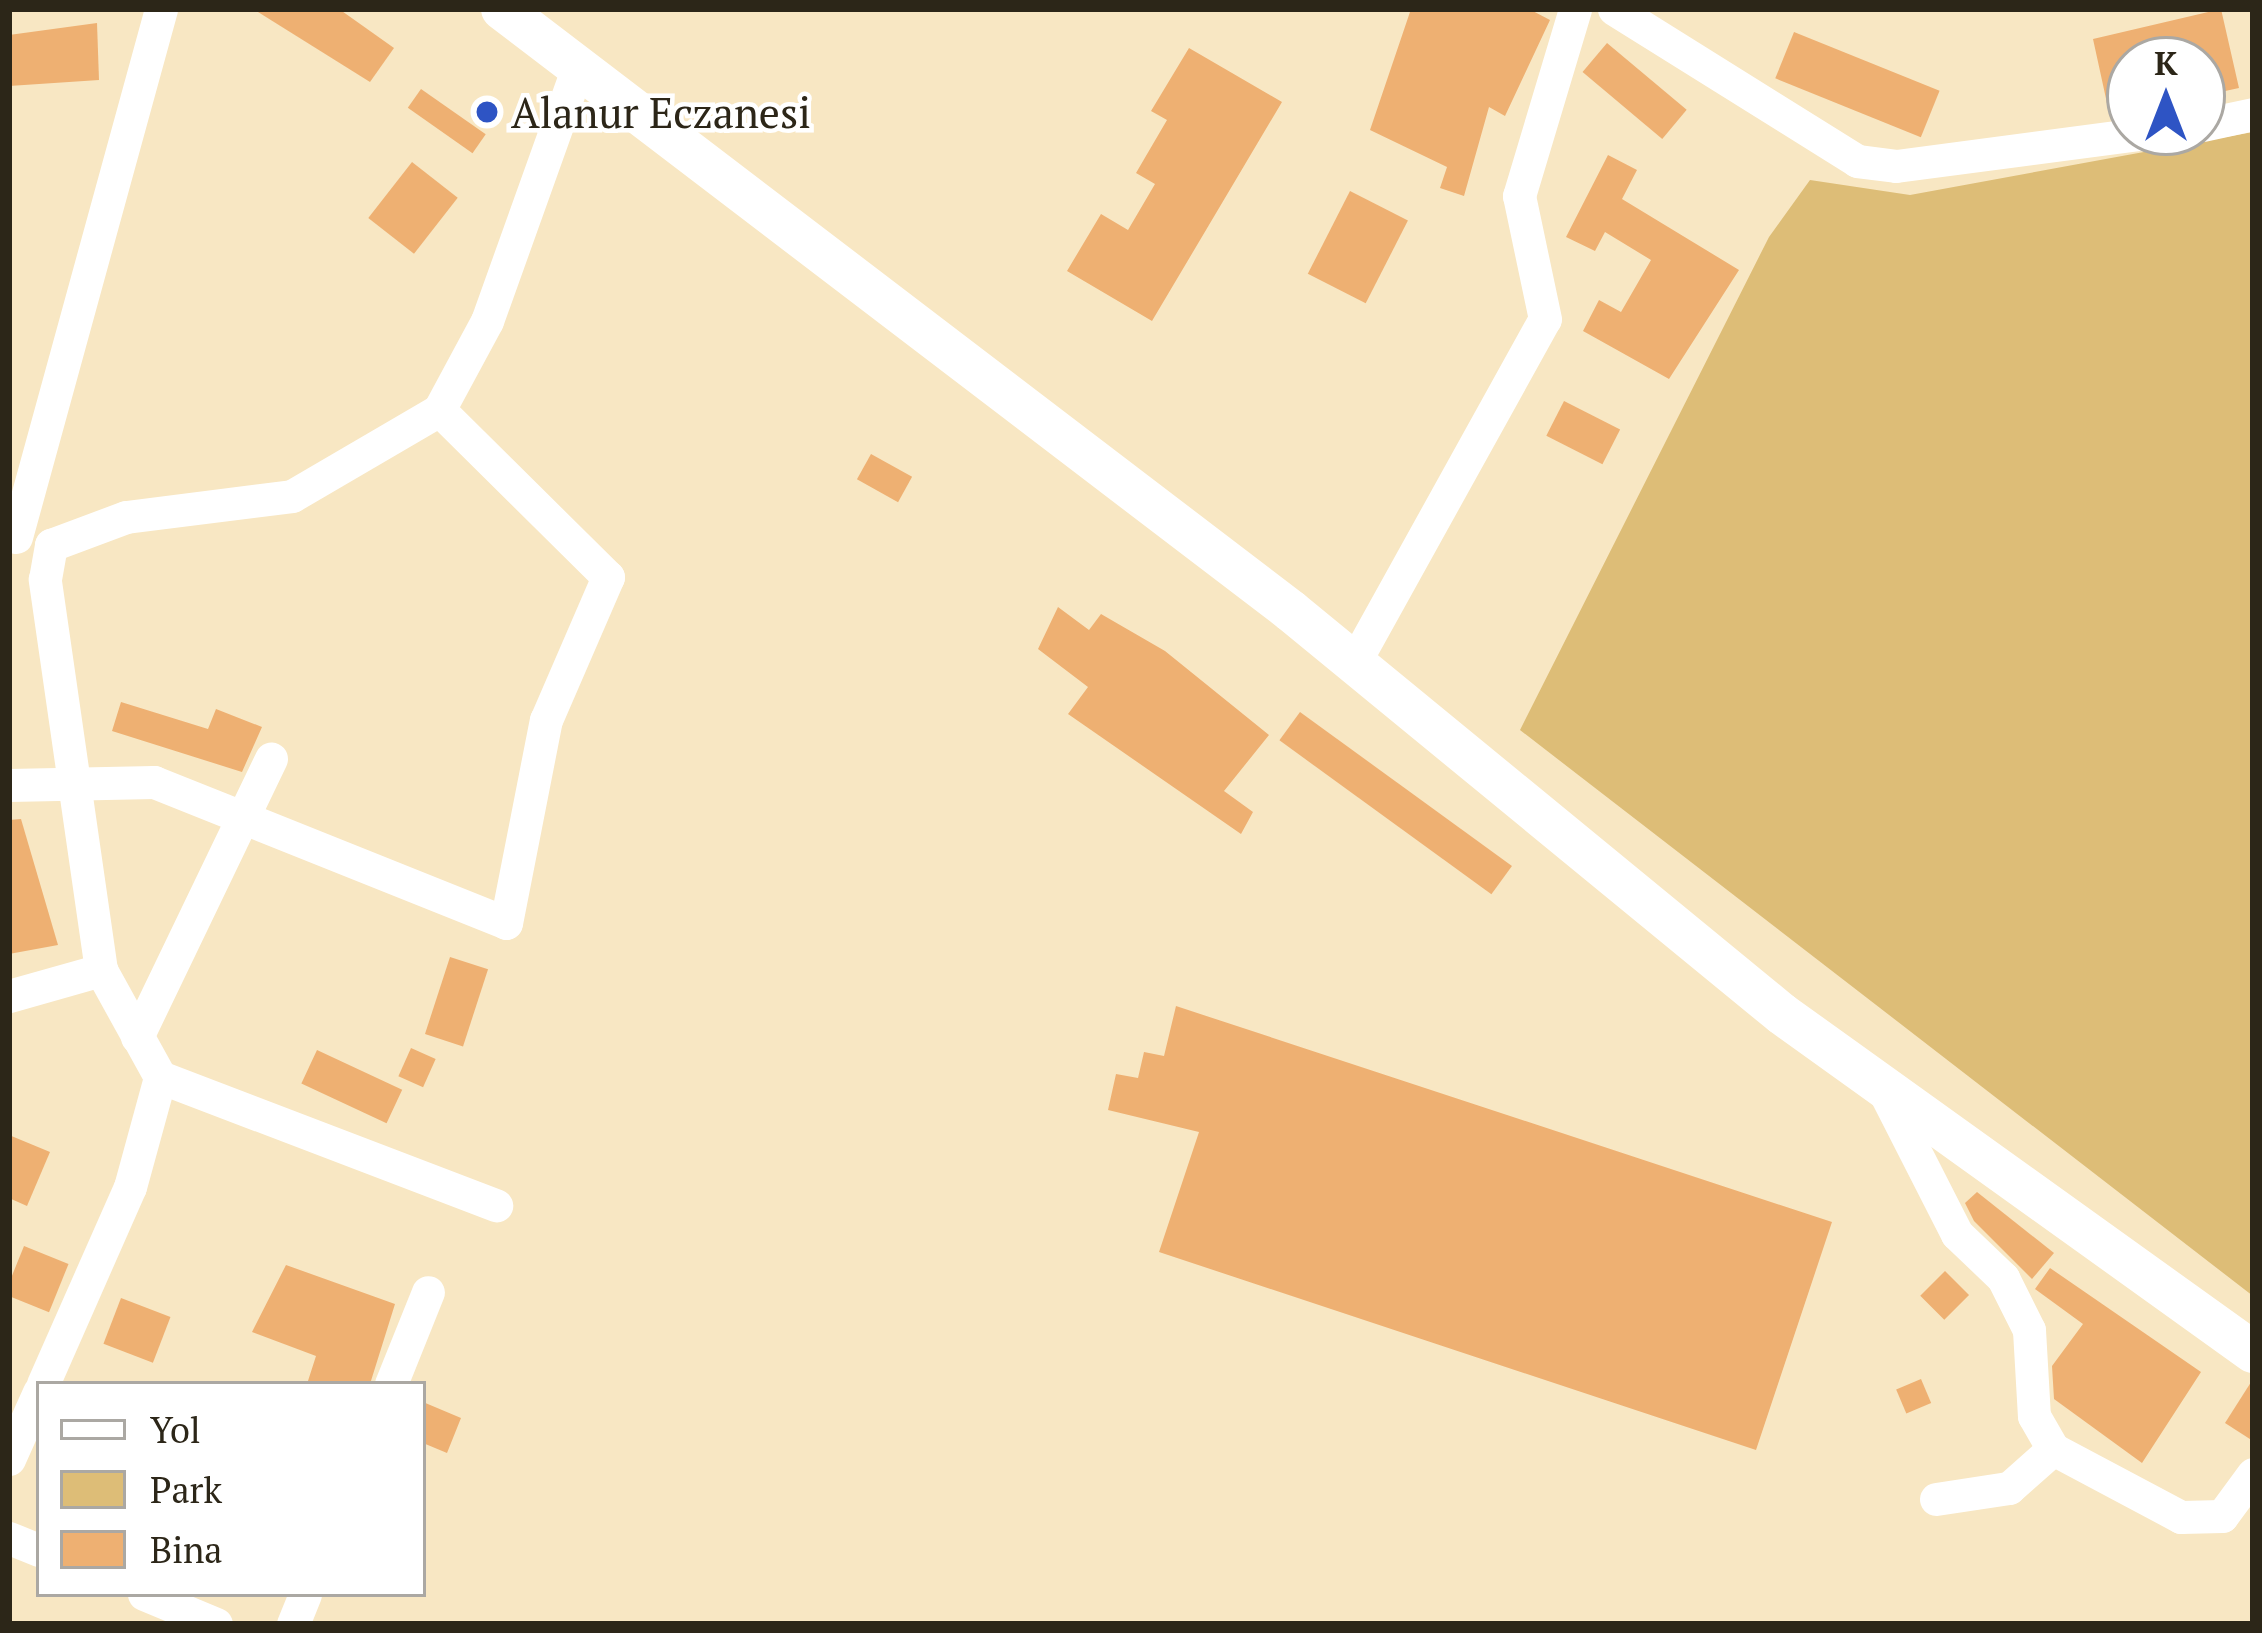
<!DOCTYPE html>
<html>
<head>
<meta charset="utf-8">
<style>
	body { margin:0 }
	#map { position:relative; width:2262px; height:1633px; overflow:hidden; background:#f8e7c3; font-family:"PT Serif",serif }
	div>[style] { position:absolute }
	.green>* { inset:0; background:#ddbd77 }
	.building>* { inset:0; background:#eeb072; transform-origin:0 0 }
	.minor>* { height:33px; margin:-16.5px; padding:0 16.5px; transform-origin:16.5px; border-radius:16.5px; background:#fff }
	.major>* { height:42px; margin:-21px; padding:0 21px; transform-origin:21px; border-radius:21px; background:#fff }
	.dots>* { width:33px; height:33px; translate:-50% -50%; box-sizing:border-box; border:6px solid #fff; border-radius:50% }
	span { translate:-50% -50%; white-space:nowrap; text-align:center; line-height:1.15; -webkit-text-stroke:9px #fff; paint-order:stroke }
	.poi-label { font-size:42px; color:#2c2618 }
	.left { translate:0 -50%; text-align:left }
	.frame { position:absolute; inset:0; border:12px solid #2c2618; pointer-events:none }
	.legend { position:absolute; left:36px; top:1381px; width:390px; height:216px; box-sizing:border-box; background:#fff; border:3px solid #aba8a3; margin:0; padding:15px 21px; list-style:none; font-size:36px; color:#2c2618 }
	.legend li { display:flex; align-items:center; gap:24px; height:60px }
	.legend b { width:60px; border:3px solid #aba8a3 }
	.north { position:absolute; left:2106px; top:36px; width:120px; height:120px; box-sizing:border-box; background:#fff; border:3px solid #aba8a3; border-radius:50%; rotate:0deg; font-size:33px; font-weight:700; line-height:48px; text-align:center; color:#2c2618 }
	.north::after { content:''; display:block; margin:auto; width:42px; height:54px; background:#2e54c4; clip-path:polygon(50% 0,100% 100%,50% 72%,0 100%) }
</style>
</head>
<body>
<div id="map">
	<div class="green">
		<div style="clip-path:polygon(2253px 132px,2253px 1296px,1520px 730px,1769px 237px,1810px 180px,1910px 195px)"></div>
	</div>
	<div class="building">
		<div style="clip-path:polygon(253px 9px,339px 9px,394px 48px,370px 82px)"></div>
		<div style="clip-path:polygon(1411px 9px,1529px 9px,1550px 20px,1505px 116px,1489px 107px,1464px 196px,1440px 188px,1447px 167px,1370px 130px)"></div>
		<div style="clip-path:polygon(2221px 9px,2239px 88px,2202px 96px,2202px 60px,2130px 60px,2130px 113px,2110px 117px,2093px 39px)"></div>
		<div style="clip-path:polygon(97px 23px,99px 80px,9px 86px,9px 35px)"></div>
		<div style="left:1794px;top:32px;width:157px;height:50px;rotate:22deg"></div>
		<div style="left:1607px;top:43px;width:104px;height:38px;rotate:40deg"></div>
		<div style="clip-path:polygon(1189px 48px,1282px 102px,1152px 321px,1067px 271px,1101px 214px,1128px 230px,1155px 184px,1136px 173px,1167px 120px,1151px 111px)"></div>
		<div style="left:421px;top:89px;width:79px;height:23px;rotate:35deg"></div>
		<div style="clip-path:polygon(1608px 155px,1637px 170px,1622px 199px,1739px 270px,1669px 379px,1583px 331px,1599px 300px,1621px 312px,1651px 260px,1605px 232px,1595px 251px,1566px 237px)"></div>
		<div style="left:412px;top:162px;width:58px;height:71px;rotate:38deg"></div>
		<div style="left:1350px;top:191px;width:65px;height:93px;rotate:27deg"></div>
		<div style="left:1564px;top:401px;width:63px;height:39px;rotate:27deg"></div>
		<div style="left:871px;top:454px;width:47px;height:29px;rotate:29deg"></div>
		<div style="clip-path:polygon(1058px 607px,1089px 630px,1101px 614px,1165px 651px,1269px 735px,1224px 791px,1253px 812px,1241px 834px,1068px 714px,1088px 687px,1038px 649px)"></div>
		<div style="clip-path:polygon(121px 702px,208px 729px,216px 709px,262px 727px,242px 772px,112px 731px)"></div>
		<div style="left:1300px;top:712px;width:262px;height:35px;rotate:36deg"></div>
		<div style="clip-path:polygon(21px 819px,58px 945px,9px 954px,9px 820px)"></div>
		<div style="left:450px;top:957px;width:40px;height:81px;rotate:18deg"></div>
		<div style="clip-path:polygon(1176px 1006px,1832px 1222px,1756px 1450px,1159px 1252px,1199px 1132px,1108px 1110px,1116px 1074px,1138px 1078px,1144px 1052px,1164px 1056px)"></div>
		<div style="left:411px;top:1048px;width:27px;height:31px;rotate:24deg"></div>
		<div style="left:317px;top:1050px;width:94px;height:37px;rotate:25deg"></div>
		<div style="clip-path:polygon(9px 1135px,50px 1152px,27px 1206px,9px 1198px)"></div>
		<div style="clip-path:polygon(1977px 1192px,2054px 1253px,2032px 1279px,1974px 1221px,1965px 1203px)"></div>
		<div style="left:24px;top:1246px;width:48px;height:52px;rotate:22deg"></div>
		<div style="clip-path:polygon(286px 1265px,395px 1304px,370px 1384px,307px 1384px,316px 1356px,252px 1332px)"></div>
		<div style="clip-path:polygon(2050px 1268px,2201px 1372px,2142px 1463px,2054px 1399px,2052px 1366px,2083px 1324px,2035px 1289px)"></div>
		<div style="left:1945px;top:1271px;width:34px;height:35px;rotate:45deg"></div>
		<div style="left:121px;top:1298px;width:53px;height:49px;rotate:21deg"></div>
		<div style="left:1921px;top:1379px;width:26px;height:27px;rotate:67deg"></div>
		<div style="clip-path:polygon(2253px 1379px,2253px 1441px,2225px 1423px)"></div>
		<div style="clip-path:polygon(423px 1402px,461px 1418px,447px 1453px,423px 1443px)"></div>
	</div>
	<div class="minor">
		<div style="left:1614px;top:9px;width:287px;rotate:32deg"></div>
		<div style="left:1857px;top:161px;width:39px;rotate:7deg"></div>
		<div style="left:1896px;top:166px;width:261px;rotate:-7.5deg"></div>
		<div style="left:2202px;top:125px;width:52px;rotate:-12.2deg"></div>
		<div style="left:16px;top:537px;width:548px;rotate:-74.64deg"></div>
		<div style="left:1354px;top:663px;width:393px;rotate:-61deg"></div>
		<div style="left:1545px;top:319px;width:126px;rotate:-101.9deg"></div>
		<div style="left:1519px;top:196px;width:195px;rotate:-73.3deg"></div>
		<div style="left:9px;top:785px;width:145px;rotate:-1.2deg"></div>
		<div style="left:154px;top:782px;width:379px;rotate:21.8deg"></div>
		<div style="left:506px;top:923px;width:207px;rotate:-78.9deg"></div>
		<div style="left:546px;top:720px;width:156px;rotate:-66.6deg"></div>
		<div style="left:608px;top:577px;width:238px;rotate:-135.3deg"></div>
		<div style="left:101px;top:970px;width:122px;rotate:61.1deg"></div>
		<div style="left:160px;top:1077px;width:360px;rotate:20.9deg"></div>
		<div style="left:9px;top:996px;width:96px;rotate:-15.8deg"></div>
		<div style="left:101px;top:970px;width:395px;rotate:-98.2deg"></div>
		<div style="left:45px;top:579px;width:35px;rotate:-80deg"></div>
		<div style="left:51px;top:545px;width:80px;rotate:-20.5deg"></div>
		<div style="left:126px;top:517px;width:167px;rotate:-7.2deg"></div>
		<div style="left:292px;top:496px;width:170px;rotate:-30.3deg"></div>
		<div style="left:439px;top:410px;width:101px;rotate:-61.7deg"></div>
		<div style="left:487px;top:321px;width:270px;rotate:-70.3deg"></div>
		<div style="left:137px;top:1037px;width:309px;rotate:-64.3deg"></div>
		<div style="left:1881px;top:1085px;width:167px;rotate:63deg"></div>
		<div style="left:1957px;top:1234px;width:64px;rotate:43.7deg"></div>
		<div style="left:2003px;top:1278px;width:58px;rotate:63.4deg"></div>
		<div style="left:2029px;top:1330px;width:86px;rotate:86.7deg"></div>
		<div style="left:2034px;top:1416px;width:38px;rotate:60deg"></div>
		<div style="left:2053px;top:1449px;width:145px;rotate:28deg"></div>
		<div style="left:2181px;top:1517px;width:41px;rotate:-1.4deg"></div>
		<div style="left:2222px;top:1516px;width:52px;rotate:-53.6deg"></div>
		<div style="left:43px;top:1384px;width:215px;rotate:-66.2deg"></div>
		<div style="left:130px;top:1187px;width:114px;rotate:-74.7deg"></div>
		<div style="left:391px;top:1384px;width:99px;rotate:-68.1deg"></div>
		<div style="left:9px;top:1459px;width:73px;rotate:-65.9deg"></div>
		<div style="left:1936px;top:1499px;width:74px;rotate:-8.6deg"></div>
		<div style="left:2009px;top:1488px;width:59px;rotate:-41.6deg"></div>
		<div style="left:9px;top:1538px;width:32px;rotate:22deg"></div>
		<div style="left:144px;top:1594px;width:78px;rotate:22.6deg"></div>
		<div style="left:293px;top:1624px;width:32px;rotate:-68deg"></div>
	</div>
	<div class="major">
		<div style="left:502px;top:9px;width:992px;rotate:37.34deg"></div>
		<div style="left:1291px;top:611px;width:635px;rotate:39.38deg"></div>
		<div style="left:1782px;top:1014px;width:580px;rotate:35.66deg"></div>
	</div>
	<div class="dots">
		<div style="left:487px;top:112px;background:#2e54c4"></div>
	</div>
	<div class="poi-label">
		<span class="left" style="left:511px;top:112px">Alanur Eczanesi</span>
	</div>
	<div class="frame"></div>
	<ul class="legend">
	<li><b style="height:15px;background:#fff"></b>Yol</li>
	<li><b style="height:33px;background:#ddbd77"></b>Park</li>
	<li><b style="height:33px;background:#eeb072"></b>Bina</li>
	</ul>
	<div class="north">K</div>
</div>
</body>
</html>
